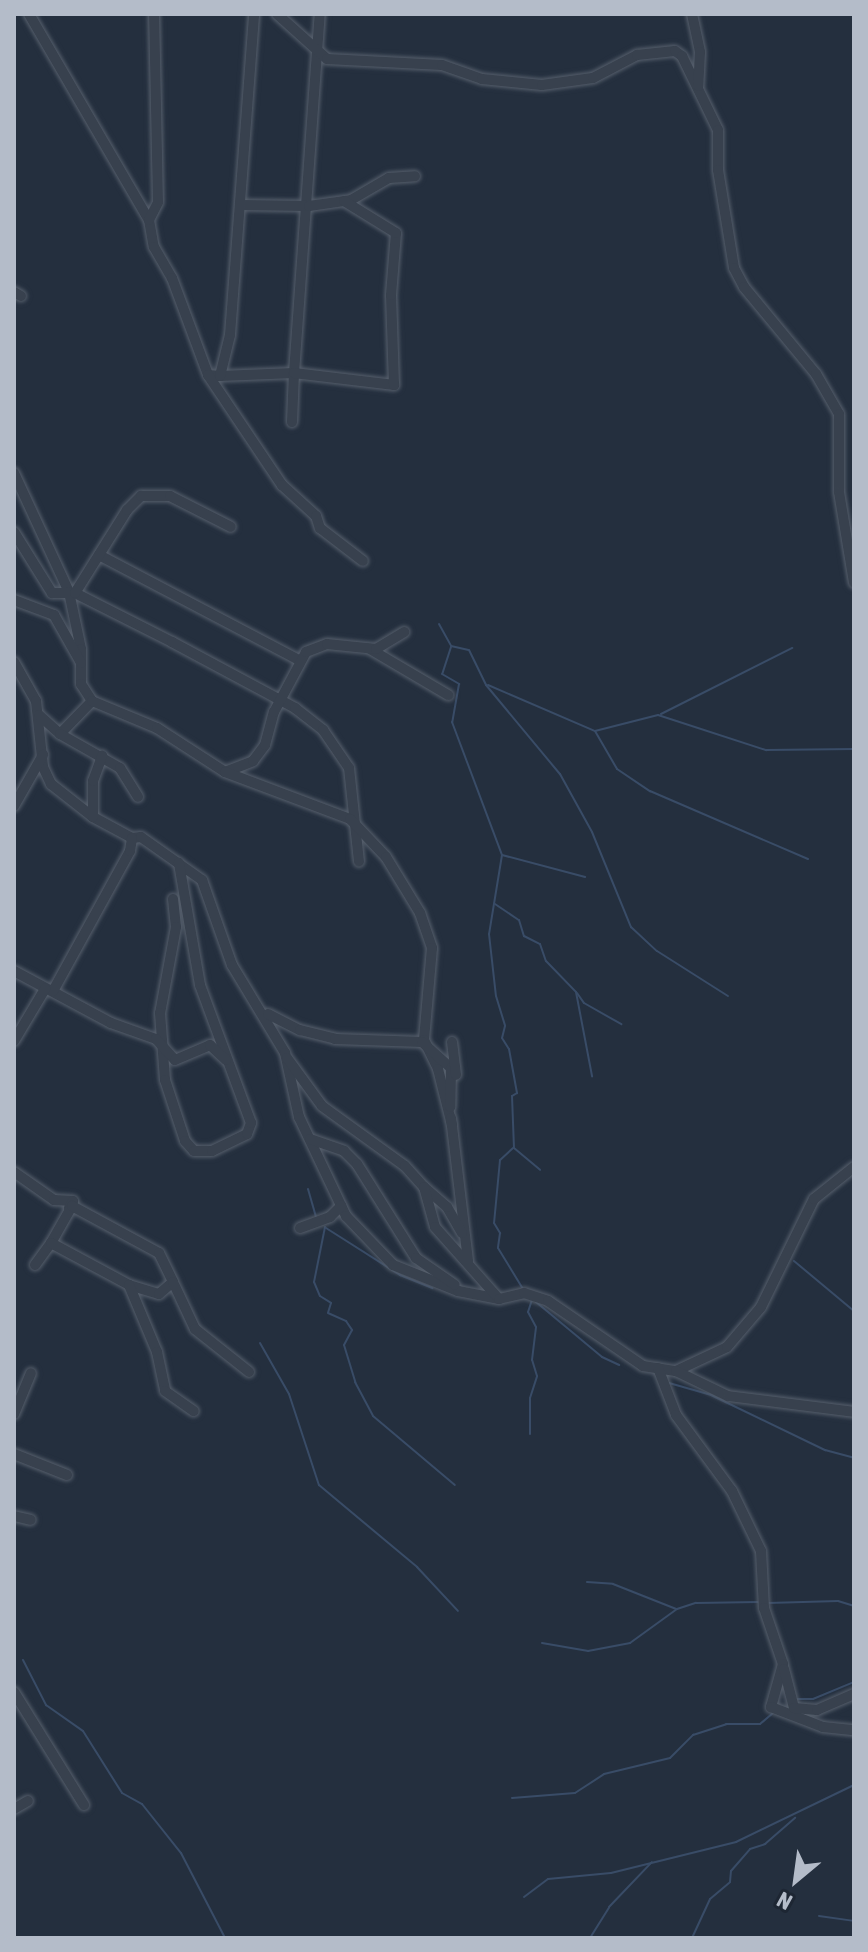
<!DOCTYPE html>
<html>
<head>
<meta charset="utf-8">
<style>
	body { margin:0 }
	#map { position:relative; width:868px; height:1952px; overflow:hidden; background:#242f3e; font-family:"Asap Condensed",sans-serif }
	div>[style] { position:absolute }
	.stream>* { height:2px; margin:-1px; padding:0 1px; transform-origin:1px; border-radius:1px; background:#394c67 }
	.roads { filter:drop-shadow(0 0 2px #565f6c) drop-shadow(0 0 2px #565f6c) }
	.minor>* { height:10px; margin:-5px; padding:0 5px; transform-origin:5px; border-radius:5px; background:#38414e }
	span { translate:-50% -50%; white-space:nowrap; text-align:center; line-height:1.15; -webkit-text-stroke:6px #1d2633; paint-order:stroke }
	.frame { position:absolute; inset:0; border:16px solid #b4bcc9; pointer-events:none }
	.north { position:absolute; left:756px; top:1840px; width:80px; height:80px; -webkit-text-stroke:6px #1d2633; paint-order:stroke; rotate:209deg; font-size:22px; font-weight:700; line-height:32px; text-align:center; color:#b4bcc9 }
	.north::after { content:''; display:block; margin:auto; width:28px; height:36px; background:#b4bcc9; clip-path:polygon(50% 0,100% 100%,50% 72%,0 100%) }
</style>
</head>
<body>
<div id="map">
	<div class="stream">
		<div style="left:439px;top:624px;width:25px;rotate:61deg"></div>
		<div style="left:451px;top:646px;width:18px;rotate:13deg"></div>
		<div style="left:469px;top:650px;width:39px;rotate:64deg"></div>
		<div style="left:486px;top:685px;width:116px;rotate:50.3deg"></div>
		<div style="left:560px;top:774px;width:66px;rotate:61.1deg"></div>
		<div style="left:592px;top:832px;width:103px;rotate:67.7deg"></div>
		<div style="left:631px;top:927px;width:35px;rotate:43deg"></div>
		<div style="left:657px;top:951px;width:84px;rotate:32.4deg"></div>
		<div style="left:451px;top:647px;width:28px;rotate:108deg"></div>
		<div style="left:442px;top:674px;width:20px;rotate:30deg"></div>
		<div style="left:459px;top:684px;width:39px;rotate:100deg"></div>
		<div style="left:452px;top:722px;width:142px;rotate:69.4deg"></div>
		<div style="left:502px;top:855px;width:86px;rotate:14.8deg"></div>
		<div style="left:488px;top:685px;width:116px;rotate:23.3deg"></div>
		<div style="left:595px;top:731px;width:44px;rotate:59.9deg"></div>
		<div style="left:617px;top:769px;width:40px;rotate:34deg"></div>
		<div style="left:650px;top:791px;width:172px;rotate:23.3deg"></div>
		<div style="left:661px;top:714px;width:147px;rotate:-26.7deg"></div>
		<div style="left:595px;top:731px;width:65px;rotate:-14.3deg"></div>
		<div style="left:658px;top:715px;width:114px;rotate:18deg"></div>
		<div style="left:766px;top:750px;width:88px;rotate:-0.7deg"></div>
		<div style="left:502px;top:855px;width:80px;rotate:99.3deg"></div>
		<div style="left:489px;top:934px;width:62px;rotate:83.6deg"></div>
		<div style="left:496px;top:996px;width:31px;rotate:73deg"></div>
		<div style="left:505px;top:1026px;width:12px;rotate:104deg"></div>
		<div style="left:502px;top:1038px;width:13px;rotate:58deg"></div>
		<div style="left:509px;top:1049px;width:45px;rotate:79.7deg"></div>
		<div style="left:517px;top:1093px;width:6px;rotate:149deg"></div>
		<div style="left:512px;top:1096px;width:52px;rotate:87.8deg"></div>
		<div style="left:514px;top:1148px;width:34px;rotate:40deg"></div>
		<div style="left:495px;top:904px;width:29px;rotate:34deg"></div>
		<div style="left:519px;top:920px;width:17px;rotate:73deg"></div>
		<div style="left:524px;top:936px;width:18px;rotate:27deg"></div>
		<div style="left:540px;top:944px;width:18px;rotate:71deg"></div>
		<div style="left:546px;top:961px;width:43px;rotate:45.9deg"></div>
		<div style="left:576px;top:992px;width:86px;rotate:79.2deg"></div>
		<div style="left:577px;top:993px;width:12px;rotate:55deg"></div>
		<div style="left:584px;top:1003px;width:43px;rotate:29.6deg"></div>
		<div style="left:513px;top:1148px;width:18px;rotate:137deg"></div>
		<div style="left:500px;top:1160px;width:63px;rotate:95.4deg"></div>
		<div style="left:494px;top:1223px;width:12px;rotate:59deg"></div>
		<div style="left:500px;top:1233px;width:15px;rotate:98deg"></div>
		<div style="left:498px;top:1248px;width:48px;rotate:58.6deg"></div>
		<div style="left:308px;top:1189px;width:29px;rotate:74deg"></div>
		<div style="left:325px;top:1227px;width:56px;rotate:101.3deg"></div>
		<div style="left:314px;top:1282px;width:15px;rotate:67deg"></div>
		<div style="left:320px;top:1296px;width:13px;rotate:32deg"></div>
		<div style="left:331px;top:1303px;width:10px;rotate:107deg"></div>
		<div style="left:328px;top:1313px;width:20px;rotate:24deg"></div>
		<div style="left:346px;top:1321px;width:11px;rotate:56deg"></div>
		<div style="left:352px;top:1330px;width:17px;rotate:118deg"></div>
		<div style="left:344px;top:1345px;width:39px;rotate:73deg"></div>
		<div style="left:355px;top:1382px;width:38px;rotate:62deg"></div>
		<div style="left:373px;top:1416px;width:107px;rotate:40.1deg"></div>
		<div style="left:326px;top:1228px;width:88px;rotate:32.4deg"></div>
		<div style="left:400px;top:1275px;width:35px;rotate:22deg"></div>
		<div style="left:794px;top:1261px;width:78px;rotate:39.8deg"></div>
		<div style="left:536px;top:1302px;width:86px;rotate:39.8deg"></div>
		<div style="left:602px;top:1357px;width:19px;rotate:25deg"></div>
		<div style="left:260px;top:1343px;width:59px;rotate:60.4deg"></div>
		<div style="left:289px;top:1394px;width:96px;rotate:71.8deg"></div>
		<div style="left:319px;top:1485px;width:128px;rotate:39.9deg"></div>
		<div style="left:417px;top:1567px;width:60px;rotate:47deg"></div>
		<div style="left:669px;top:1383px;width:44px;rotate:15.9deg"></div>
		<div style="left:711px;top:1395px;width:127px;rotate:25.8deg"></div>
		<div style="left:825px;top:1450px;width:30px;rotate:15deg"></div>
		<div style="left:530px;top:1434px;width:36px;rotate:-90deg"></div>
		<div style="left:530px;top:1398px;width:23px;rotate:-72deg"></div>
		<div style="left:537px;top:1376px;width:17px;rotate:-107deg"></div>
		<div style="left:532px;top:1360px;width:33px;rotate:-83deg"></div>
		<div style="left:536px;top:1327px;width:17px;rotate:-118deg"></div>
		<div style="left:528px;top:1312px;width:13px;rotate:-72deg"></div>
		<div style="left:587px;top:1582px;width:26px;rotate:4deg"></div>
		<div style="left:613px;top:1584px;width:68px;rotate:21.6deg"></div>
		<div style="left:768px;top:1603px;width:70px;rotate:-1.6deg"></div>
		<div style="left:838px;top:1601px;width:17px;rotate:17deg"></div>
		<div style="left:542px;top:1643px;width:47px;rotate:9.9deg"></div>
		<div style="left:588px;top:1651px;width:43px;rotate:-10.8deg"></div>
		<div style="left:630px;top:1643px;width:58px;rotate:-35.9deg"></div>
		<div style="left:677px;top:1609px;width:20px;rotate:-18deg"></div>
		<div style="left:696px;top:1603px;width:62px;rotate:-0.9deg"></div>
		<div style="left:23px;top:1660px;width:51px;rotate:62.9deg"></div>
		<div style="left:46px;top:1705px;width:45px;rotate:35.1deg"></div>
		<div style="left:83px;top:1731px;width:73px;rotate:57.8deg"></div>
		<div style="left:122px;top:1793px;width:23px;rotate:29deg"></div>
		<div style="left:142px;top:1804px;width:63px;rotate:51.5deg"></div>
		<div style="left:181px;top:1853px;width:96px;rotate:62.6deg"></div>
		<div style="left:795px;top:1699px;width:18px"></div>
		<div style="left:813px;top:1699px;width:44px;rotate:-22.5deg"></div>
		<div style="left:512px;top:1798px;width:63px;rotate:-4.5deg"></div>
		<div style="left:575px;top:1793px;width:35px;rotate:-33deg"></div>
		<div style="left:604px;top:1774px;width:68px;rotate:-13.6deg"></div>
		<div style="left:670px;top:1758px;width:33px;rotate:-45deg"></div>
		<div style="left:693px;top:1735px;width:35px;rotate:-18deg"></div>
		<div style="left:726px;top:1724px;width:34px"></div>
		<div style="left:760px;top:1724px;width:17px;rotate:-40deg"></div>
		<div style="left:524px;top:1897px;width:30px;rotate:-37deg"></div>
		<div style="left:548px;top:1879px;width:63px;rotate:-5.4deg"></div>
		<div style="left:611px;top:1873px;width:129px;rotate:-13.9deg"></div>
		<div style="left:736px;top:1842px;width:131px;rotate:-25.8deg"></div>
		<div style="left:819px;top:1916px;width:35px;rotate:8deg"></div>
		<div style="left:590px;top:1938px;width:36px;rotate:-58deg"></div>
		<div style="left:609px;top:1907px;width:62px;rotate:-46.3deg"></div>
		<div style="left:692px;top:1938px;width:43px;rotate:-65.2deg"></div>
		<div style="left:710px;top:1899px;width:26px;rotate:-40deg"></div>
		<div style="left:730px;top:1882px;width:11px;rotate:-85deg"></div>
		<div style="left:731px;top:1871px;width:29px;rotate:-49deg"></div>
		<div style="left:750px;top:1849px;width:16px;rotate:-18deg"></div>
		<div style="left:765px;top:1844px;width:40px;rotate:-41deg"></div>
	</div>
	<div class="roads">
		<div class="minor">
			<div style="left:29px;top:14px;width:238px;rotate:59.8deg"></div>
			<div style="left:149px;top:220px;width:27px;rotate:80deg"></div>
			<div style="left:154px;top:247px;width:36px;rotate:60deg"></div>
			<div style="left:172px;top:278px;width:103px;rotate:69.6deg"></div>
			<div style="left:208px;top:375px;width:12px;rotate:5deg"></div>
			<div style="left:220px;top:376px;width:74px;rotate:-2.3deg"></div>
			<div style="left:294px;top:373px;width:360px;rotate:-85.9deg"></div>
			<div style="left:277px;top:14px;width:67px;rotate:42deg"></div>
			<div style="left:327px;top:59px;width:115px;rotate:3deg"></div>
			<div style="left:442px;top:65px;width:42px;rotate:19.3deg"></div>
			<div style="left:482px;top:79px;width:60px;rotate:5.7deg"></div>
			<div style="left:542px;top:85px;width:51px;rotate:-7.8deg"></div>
			<div style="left:593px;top:78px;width:50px;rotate:-27.6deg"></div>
			<div style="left:637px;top:55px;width:38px;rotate:-6deg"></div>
			<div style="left:675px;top:51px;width:9px;rotate:36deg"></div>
			<div style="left:682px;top:56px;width:82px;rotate:64.1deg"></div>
			<div style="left:718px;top:130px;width:40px;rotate:90deg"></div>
			<div style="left:718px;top:170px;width:99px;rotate:80.7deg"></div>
			<div style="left:734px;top:268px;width:21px;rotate:62deg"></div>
			<div style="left:744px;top:287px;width:113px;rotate:50.4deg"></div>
			<div style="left:816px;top:374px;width:46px;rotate:60.1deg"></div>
			<div style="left:839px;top:414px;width:78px;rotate:90deg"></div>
			<div style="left:839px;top:492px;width:92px;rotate:80.6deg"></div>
			<div style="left:692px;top:14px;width:39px;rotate:78deg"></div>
			<div style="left:700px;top:52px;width:34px;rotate:93deg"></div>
			<div style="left:240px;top:205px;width:69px;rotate:0.8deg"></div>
			<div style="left:309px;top:206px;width:42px;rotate:-8.1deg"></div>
			<div style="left:351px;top:200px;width:44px;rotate:-30.1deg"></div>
			<div style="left:389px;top:178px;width:26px;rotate:-4deg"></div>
			<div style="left:149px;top:220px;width:20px;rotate:-63deg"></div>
			<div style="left:158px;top:202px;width:188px;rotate:-91.2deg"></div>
			<div style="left:14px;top:292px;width:8px;rotate:30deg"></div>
			<div style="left:208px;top:375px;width:133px;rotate:56.1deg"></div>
			<div style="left:282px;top:485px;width:46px;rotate:42.4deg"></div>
			<div style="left:316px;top:516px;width:13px;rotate:72deg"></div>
			<div style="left:320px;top:528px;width:54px;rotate:37.5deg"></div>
			<div style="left:220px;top:376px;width:42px;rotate:-76.3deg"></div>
			<div style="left:230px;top:335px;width:322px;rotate:-85.7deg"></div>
			<div style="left:292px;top:422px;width:49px;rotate:-87.7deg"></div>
			<div style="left:294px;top:373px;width:101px;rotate:6.8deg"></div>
			<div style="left:394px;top:385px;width:90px;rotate:-91.9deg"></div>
			<div style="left:391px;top:295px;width:62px;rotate:-85.4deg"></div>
			<div style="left:396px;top:233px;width:61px;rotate:-148.4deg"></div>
			<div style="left:14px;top:473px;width:131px;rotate:65.2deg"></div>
			<div style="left:69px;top:592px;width:58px;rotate:78.1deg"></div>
			<div style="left:81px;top:649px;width:35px;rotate:90deg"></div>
			<div style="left:81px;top:684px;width:20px;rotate:57deg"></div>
			<div style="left:92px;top:701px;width:46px;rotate:134.1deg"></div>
			<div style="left:14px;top:532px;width:72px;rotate:58.1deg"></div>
			<div style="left:52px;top:593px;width:23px"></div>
			<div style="left:75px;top:593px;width:109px;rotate:26.8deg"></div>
			<div style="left:172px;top:642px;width:140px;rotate:28.2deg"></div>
			<div style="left:295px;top:708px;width:36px;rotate:38deg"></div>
			<div style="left:323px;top:730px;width:46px;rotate:55.6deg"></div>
			<div style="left:349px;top:768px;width:94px;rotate:83.9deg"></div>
			<div style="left:99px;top:555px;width:226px;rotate:27.7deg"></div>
			<div style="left:75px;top:593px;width:98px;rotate:-57.9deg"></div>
			<div style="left:127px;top:510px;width:20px;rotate:-45deg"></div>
			<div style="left:141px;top:496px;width:29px"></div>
			<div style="left:170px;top:496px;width:68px;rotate:26.9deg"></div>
			<div style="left:14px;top:600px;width:43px;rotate:20.6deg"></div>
			<div style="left:54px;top:615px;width:55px;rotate:60.6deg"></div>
			<div style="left:370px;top:649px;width:91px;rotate:30.5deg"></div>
			<div style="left:14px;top:662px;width:45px;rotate:60.6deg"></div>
			<div style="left:36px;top:701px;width:66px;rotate:83.9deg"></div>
			<div style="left:43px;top:767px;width:19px;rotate:65deg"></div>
			<div style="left:51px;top:784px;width:53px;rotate:38.2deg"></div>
			<div style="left:93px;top:817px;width:44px;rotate:28.3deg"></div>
			<div style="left:132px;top:838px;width:9px;rotate:-6deg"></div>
			<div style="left:141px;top:837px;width:75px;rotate:35.2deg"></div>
			<div style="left:202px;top:880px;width:90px;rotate:70.6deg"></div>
			<div style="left:232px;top:965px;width:103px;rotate:58.9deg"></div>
			<div style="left:285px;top:1053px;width:66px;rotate:77.7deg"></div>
			<div style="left:299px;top:1117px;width:110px;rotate:64.6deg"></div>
			<div style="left:346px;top:1216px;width:68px;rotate:46.2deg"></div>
			<div style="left:393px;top:1265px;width:70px;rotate:21.8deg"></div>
			<div style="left:458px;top:1291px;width:42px;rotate:11deg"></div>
			<div style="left:92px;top:701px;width:70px;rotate:22.6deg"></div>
			<div style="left:157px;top:728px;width:81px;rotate:32.9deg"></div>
			<div style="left:225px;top:772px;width:30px;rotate:-21deg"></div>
			<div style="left:253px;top:761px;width:20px;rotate:-53deg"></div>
			<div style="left:265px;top:745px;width:34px;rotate:-75deg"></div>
			<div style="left:274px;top:712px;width:68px;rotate:-61.9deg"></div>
			<div style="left:306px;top:652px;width:22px;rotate:-21deg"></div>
			<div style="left:327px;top:644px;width:49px;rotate:5.8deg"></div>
			<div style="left:376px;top:649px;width:33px;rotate:-31deg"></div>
			<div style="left:39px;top:715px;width:28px;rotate:42deg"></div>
			<div style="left:60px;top:734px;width:69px;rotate:29.5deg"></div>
			<div style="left:120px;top:768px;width:34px;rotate:58deg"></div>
			<div style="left:225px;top:772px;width:134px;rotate:20.6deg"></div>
			<div style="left:350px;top:819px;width:52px;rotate:46.5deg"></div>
			<div style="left:386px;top:857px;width:66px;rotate:58.7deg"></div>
			<div style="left:420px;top:913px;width:37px;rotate:71deg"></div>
			<div style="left:432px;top:948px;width:92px;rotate:95deg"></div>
			<div style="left:424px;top:1040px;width:32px;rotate:64deg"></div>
			<div style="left:438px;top:1069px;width:58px;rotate:76deg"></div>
			<div style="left:14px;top:806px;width:59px;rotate:-60.4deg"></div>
			<div style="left:93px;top:817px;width:36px;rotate:-90deg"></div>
			<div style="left:93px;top:781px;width:27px;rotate:-70deg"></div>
			<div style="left:173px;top:899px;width:28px;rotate:84deg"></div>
			<div style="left:176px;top:927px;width:87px;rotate:100.5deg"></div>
			<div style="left:160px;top:1013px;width:67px;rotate:85.7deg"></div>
			<div style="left:165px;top:1080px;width:64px;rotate:71.8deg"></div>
			<div style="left:185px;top:1141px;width:13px;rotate:48deg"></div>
			<div style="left:194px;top:1151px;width:18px"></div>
			<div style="left:212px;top:1151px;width:39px;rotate:-26deg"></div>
			<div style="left:247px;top:1134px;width:12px;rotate:-70deg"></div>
			<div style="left:251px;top:1123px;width:147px;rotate:-110.3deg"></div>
			<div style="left:200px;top:985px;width:124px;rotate:-99.8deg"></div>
			<div style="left:14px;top:971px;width:110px;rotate:28.2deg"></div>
			<div style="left:111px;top:1023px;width:48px;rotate:19.6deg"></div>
			<div style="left:156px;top:1039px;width:28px;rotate:48deg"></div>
			<div style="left:175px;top:1060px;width:38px;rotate:-23deg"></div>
			<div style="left:210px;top:1045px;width:22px;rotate:43deg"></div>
			<div style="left:53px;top:991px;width:160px;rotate:-61.2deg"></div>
			<div style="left:130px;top:851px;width:13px;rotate:-81deg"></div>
			<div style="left:268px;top:1014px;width:36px;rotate:27deg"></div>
			<div style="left:300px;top:1030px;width:36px;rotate:14deg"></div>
			<div style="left:335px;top:1039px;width:87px;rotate:2deg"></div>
			<div style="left:422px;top:1042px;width:39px;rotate:42deg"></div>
			<div style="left:451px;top:1068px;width:39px;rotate:91deg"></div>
			<div style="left:14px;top:1041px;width:61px;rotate:-59.2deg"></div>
			<div style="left:452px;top:1042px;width:33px;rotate:83deg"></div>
			<div style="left:287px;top:1058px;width:59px;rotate:53.9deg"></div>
			<div style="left:322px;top:1106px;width:102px;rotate:35.9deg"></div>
			<div style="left:405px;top:1166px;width:28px;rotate:48deg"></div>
			<div style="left:451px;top:1118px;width:144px;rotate:83.2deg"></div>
			<div style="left:310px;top:1139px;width:36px;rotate:19deg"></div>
			<div style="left:344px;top:1151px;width:18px;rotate:45deg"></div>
			<div style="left:357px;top:1164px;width:111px;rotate:57.9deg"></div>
			<div style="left:416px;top:1258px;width:47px;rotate:34.7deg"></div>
			<div style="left:14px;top:1172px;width:49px;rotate:35deg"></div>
			<div style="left:54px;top:1200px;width:19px;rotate:3deg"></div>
			<div style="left:73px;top:1201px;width:8px;rotate:120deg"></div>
			<div style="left:300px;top:1228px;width:32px;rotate:-20deg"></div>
			<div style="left:330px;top:1217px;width:16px;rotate:-45deg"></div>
			<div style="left:462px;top:1233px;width:30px;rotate:-120deg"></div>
			<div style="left:447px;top:1207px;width:30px;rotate:-139deg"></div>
			<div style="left:424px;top:1187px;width:41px;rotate:74.6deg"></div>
			<div style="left:435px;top:1227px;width:96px;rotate:48.4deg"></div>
			<div style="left:499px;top:1299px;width:26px;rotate:-13deg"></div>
			<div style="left:524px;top:1293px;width:25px;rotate:18deg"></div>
			<div style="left:548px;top:1301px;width:115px;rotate:34.4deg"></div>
			<div style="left:643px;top:1366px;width:33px;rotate:9deg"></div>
			<div style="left:676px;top:1371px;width:56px;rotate:-25.2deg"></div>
			<div style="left:727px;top:1347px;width:52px;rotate:-49.6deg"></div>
			<div style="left:761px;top:1307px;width:120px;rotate:-63.9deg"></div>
			<div style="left:814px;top:1199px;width:51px;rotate:-38.7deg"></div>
			<div style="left:51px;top:1243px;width:43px;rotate:-60.4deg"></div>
			<div style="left:72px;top:1206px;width:99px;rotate:28.4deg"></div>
			<div style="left:159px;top:1253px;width:32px;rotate:64deg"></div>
			<div style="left:35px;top:1265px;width:27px;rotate:-54deg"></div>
			<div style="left:51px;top:1243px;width:89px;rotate:28.3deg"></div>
			<div style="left:129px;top:1285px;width:31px;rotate:17deg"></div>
			<div style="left:159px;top:1294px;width:18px;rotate:-41deg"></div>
			<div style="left:173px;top:1282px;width:52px;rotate:64.9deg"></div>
			<div style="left:195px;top:1329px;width:69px;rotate:38.5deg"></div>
			<div style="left:129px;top:1285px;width:73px;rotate:67.3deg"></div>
			<div style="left:157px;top:1352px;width:40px;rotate:78deg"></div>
			<div style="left:165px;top:1391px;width:35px;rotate:35deg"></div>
			<div style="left:658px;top:1368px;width:50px;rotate:69deg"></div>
			<div style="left:676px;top:1415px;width:94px;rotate:53.6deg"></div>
			<div style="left:732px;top:1491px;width:67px;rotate:64.2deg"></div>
			<div style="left:761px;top:1551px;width:57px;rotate:87deg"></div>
			<div style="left:764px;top:1608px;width:59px;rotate:71.3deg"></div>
			<div style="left:783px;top:1664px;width:45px;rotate:105.6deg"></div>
			<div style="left:771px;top:1707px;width:56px;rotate:21deg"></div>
			<div style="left:823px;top:1727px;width:31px;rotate:6deg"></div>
			<div style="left:676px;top:1371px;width:58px;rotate:25.7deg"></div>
			<div style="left:728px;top:1396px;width:127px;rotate:7.2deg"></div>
			<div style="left:14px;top:1414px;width:44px;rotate:-67.5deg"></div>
			<div style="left:14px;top:1454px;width:57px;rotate:21.6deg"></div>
			<div style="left:14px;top:1516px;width:17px;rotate:13deg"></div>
			<div style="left:784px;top:1669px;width:40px;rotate:75.6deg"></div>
			<div style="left:794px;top:1708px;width:23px;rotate:5deg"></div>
			<div style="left:817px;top:1710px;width:40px;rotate:-23.4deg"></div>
			<div style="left:14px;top:1692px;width:133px;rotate:58.2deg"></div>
			<div style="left:14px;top:1809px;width:16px;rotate:-30deg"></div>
		</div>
	</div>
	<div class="frame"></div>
	<div class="north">N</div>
</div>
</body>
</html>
